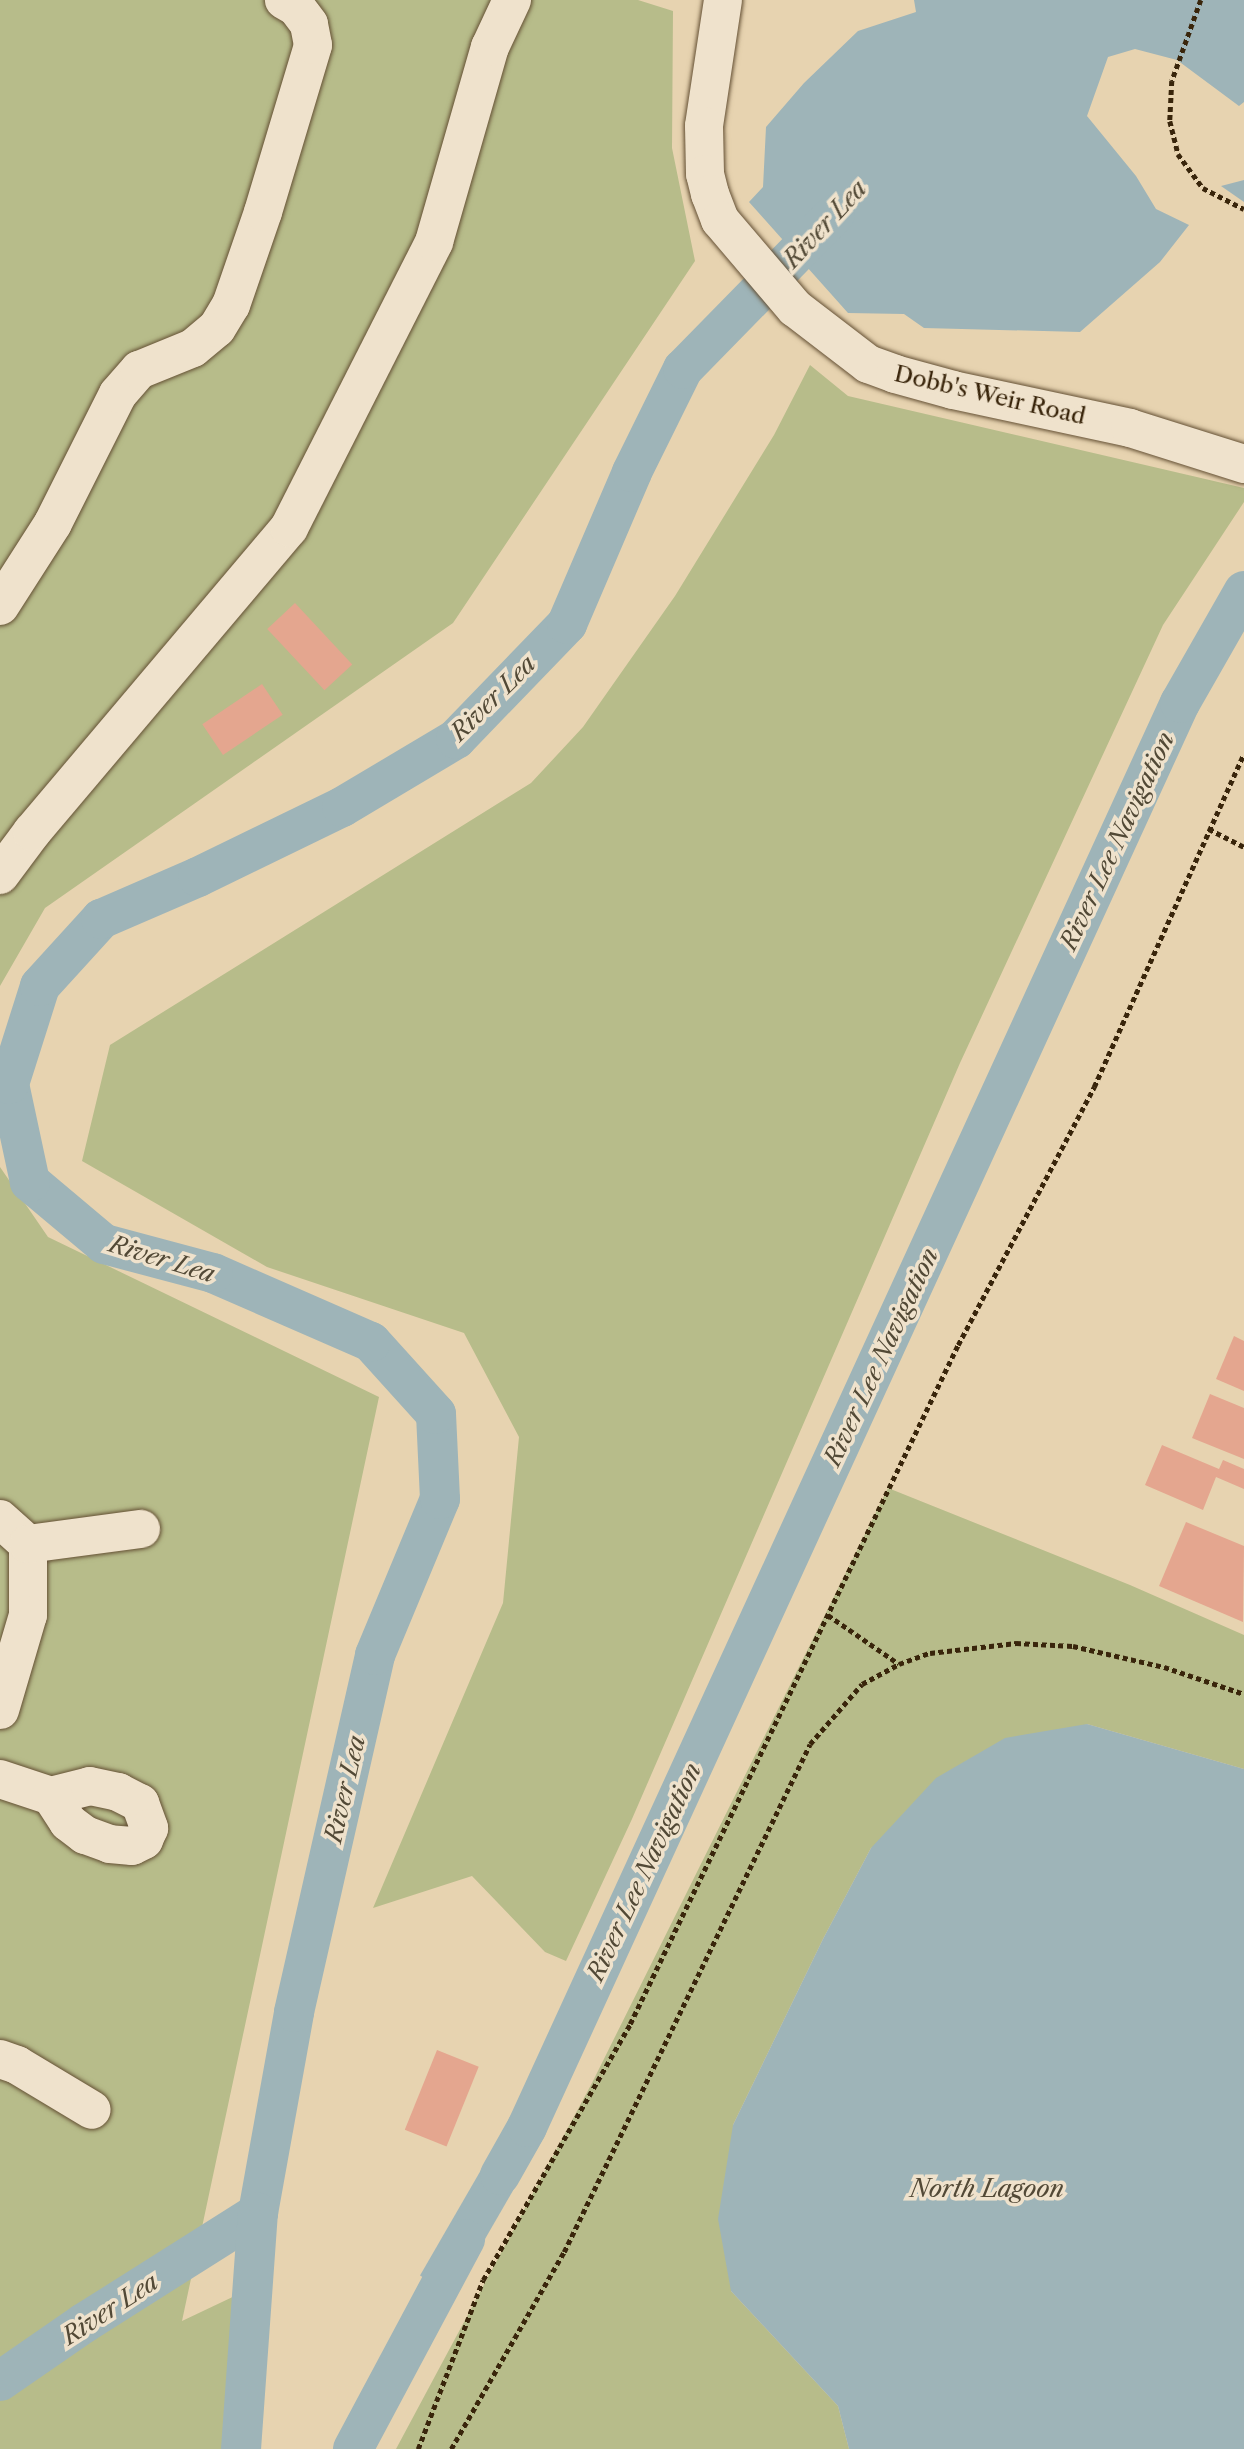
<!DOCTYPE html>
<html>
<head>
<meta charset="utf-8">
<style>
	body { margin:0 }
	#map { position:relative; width:1244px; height:2449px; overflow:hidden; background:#e7d3b0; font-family:"Libre Caslon Text",serif }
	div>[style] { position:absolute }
	.green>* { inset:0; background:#b7bc8a }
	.water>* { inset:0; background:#9eb4b8; transform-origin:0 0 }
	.canal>* { height:40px; margin:-20px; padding:0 20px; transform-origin:20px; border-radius:20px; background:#9eb4b8 }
	.building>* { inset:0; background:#e4a68f; transform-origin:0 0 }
	.path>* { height:4.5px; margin-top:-2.25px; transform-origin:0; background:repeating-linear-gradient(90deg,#39250b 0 5px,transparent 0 8.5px) }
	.roads { filter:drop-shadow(0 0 2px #645034) drop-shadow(0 0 2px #645034) }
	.minor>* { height:38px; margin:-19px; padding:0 19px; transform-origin:19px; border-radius:19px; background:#efe2cc }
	span { translate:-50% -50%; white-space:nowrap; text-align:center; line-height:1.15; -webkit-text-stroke:7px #efe2cc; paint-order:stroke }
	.street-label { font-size:23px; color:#39250b }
	.water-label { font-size:24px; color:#524936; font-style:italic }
</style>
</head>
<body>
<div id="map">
	<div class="green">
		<div style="clip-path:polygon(0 0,638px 0,673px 11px,672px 148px,695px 261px,453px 623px,45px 908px,0 986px)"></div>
		<div style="clip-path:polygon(810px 365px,848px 396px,1244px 488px,1244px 502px,1163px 625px,960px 1063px,632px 1819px,566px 1961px,545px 1952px,472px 1876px,373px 1908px,503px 1603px,519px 1437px,464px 1333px,267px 1267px,82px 1161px,110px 1045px,531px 783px,583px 727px,675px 596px,774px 435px)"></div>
		<div style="clip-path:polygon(0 1167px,48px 1237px,379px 1397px,182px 2321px,241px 2293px,227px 2449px,0 2449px)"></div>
		<div style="clip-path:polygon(888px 1488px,1130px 1585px,1244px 1635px,1244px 1769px,1087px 1724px,871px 1848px,823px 1939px,733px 2125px,731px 2291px,838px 2406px,849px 2449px,396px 2449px,592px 2083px)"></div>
	</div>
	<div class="water">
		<div style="clip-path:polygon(914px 0,1244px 0,1244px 102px,1239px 106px,1177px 60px,1135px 49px,1108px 57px,1087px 116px,1136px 176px,1156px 209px,1189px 225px,1160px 262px,1080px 332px,924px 328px,904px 314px,848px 313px,749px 202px,763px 187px,766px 127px,804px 83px,858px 31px,916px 12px)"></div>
		<div style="clip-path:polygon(1244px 180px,1244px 202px,1221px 186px)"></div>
		<div style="clip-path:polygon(1087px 1724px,1244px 1769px,1244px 2449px,849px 2449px,838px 2406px,731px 2291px,718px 2219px,733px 2125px,823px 1939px,871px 1848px,936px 1778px,1005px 1738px)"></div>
		<div style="left:511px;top:2118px;width:38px;height:182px;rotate:30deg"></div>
	</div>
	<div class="canal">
		<div style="left:500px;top:2175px;width:55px;rotate:-60.6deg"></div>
		<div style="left:527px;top:2127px;width:1567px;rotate:-65.37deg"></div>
		<div style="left:1180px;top:703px;width:129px;rotate:-60.3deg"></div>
		<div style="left:0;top:2381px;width:102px;rotate:-34.6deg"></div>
		<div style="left:84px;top:2323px;width:206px;rotate:-32.3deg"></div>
		<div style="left:258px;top:2213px;width:204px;rotate:-79.8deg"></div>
		<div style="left:294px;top:2012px;width:366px;rotate:-77.2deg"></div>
		<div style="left:375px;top:1655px;width:169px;rotate:-67.4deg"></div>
		<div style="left:440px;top:1499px;width:85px;rotate:-92.7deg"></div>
		<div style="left:436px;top:1414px;width:97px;rotate:-132.1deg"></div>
		<div style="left:371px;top:1342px;width:172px;rotate:-156.4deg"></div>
		<div style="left:213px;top:1273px;width:113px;rotate:-165.1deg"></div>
		<div style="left:104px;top:1244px;width:97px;rotate:-140deg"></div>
		<div style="left:30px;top:1182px;width:100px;rotate:-102.1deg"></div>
		<div style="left:9px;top:1084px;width:103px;rotate:-72.4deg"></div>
		<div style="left:40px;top:986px;width:91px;rotate:-47.7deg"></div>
		<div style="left:101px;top:919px;width:106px;rotate:-23.4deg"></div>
		<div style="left:198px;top:877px;width:160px;rotate:-25.9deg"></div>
		<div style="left:342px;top:807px;width:133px;rotate:-30.8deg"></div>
		<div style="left:456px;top:739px;width:160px;rotate:-46deg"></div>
		<div style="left:567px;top:624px;width:165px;rotate:-66.8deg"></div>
		<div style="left:632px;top:472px;width:115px;rotate:-63.7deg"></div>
		<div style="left:683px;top:369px;width:217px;rotate:-45.6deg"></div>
		<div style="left:241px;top:2449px;width:237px;rotate:-85.9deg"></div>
		<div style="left:353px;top:2449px;width:238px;rotate:-61.9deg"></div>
	</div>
	<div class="building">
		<div style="left:295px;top:603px;width:84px;height:38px;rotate:47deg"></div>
		<div style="left:262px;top:684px;width:37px;height:72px;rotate:56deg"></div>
		<div style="clip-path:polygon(1234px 1336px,1244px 1341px,1244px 1391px,1216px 1379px)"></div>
		<div style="clip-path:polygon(1210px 1394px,1244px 1408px,1244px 1459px,1192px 1438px)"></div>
		<div style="clip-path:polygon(1162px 1445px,1219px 1469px,1223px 1460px,1244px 1469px,1244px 1489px,1216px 1477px,1203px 1510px,1145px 1485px)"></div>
		<div style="clip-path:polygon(1186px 1522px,1244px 1546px,1243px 1622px,1159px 1586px)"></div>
		<div style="left:437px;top:2050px;width:45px;height:86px;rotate:22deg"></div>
	</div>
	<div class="path">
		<div style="left:1201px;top:0;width:86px;rotate:109.7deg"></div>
		<div style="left:1172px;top:81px;width:40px;rotate:92.9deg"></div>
		<div style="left:1170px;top:121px;width:34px;rotate:76deg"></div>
		<div style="left:1178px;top:154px;width:42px;rotate:53.7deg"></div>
		<div style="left:1203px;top:188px;width:46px;rotate:27.1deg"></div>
		<div style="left:1209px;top:829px;width:39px;rotate:27deg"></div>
		<div style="left:828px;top:1615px;width:86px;rotate:34.6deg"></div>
		<div style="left:418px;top:2449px;width:181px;rotate:-69deg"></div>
		<div style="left:483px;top:2280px;width:295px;rotate:-60.1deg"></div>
		<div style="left:630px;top:2024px;width:754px;rotate:-64.22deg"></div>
		<div style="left:958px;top:1345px;width:292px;rotate:-62.2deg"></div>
		<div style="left:1094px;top:1087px;width:365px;rotate:-65.8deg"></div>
		<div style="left:451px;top:2449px;width:227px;rotate:-60.2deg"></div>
		<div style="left:564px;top:2252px;width:564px;rotate:-64.16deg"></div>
		<div style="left:810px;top:1744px;width:79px;rotate:-49.1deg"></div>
		<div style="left:862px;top:1684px;width:42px;rotate:-28.4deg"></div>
		<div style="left:899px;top:1664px;width:33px;rotate:-20deg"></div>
		<div style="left:930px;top:1653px;width:87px;rotate:-6.6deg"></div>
		<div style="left:1016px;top:1643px;width:57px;rotate:3deg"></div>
		<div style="left:1073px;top:1646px;width:93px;rotate:13deg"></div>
		<div style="left:1164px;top:1667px;width:84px;rotate:18.6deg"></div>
	</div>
	<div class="roads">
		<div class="minor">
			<div style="left:723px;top:0;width:127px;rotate:98.6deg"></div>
			<div style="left:704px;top:126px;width:48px;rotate:88.8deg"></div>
			<div style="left:705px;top:174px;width:21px;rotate:76deg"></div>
			<div style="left:710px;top:194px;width:28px;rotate:69deg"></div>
			<div style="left:720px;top:220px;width:116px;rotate:49.6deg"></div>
			<div style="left:795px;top:308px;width:92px;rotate:37.5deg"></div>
			<div style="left:868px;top:364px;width:29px;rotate:20deg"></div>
			<div style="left:895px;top:374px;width:60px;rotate:15.4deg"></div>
			<div style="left:953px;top:390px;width:181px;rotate:12.1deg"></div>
			<div style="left:1130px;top:428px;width:120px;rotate:17.5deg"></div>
			<div style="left:0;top:606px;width:98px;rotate:-57.4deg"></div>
			<div style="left:53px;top:523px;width:144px;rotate:-63.3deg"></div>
			<div style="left:118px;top:394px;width:32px;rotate:-49deg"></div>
			<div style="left:139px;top:370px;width:58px;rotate:-22.2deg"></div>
			<div style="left:193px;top:348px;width:31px;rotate:-40deg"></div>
			<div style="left:217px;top:328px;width:27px;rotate:-59deg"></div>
			<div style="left:231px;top:305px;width:98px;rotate:-71deg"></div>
			<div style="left:263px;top:212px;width:174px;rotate:-73.3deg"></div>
			<div style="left:313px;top:45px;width:21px;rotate:-101deg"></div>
			<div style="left:309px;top:24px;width:21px;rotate:-127deg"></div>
			<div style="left:296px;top:7px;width:14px;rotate:-150deg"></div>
			<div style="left:0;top:875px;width:54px;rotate:-53.3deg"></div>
			<div style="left:32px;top:832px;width:398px;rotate:-49.8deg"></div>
			<div style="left:289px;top:528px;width:321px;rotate:-63.1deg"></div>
			<div style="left:434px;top:242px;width:203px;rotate:-74deg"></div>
			<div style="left:490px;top:47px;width:52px;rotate:-64.9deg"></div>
			<div style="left:0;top:1519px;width:38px;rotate:42deg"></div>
			<div style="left:28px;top:1544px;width:71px;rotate:90deg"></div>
			<div style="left:28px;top:1615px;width:99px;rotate:106.4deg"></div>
			<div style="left:28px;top:1544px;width:114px;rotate:-7.6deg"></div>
			<div style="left:0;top:1779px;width:54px;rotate:18.4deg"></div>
			<div style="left:51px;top:1796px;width:40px;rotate:-14.4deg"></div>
			<div style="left:90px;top:1786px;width:29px;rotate:12deg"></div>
			<div style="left:118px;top:1792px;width:25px;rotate:27deg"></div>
			<div style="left:140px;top:1803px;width:27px;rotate:70deg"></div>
			<div style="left:149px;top:1828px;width:13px;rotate:113deg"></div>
			<div style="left:144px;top:1840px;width:13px;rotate:153deg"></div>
			<div style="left:132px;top:1846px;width:22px;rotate:-175deg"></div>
			<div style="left:110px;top:1844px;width:27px;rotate:-160deg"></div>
			<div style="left:85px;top:1835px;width:21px;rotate:-143deg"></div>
			<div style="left:68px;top:1822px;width:31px;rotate:-123deg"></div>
			<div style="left:0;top:2059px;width:18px;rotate:19deg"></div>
			<div style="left:17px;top:2065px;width:87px;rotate:31deg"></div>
		</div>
	</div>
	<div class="street-label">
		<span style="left:990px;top:395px;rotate:13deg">Dobb's Weir Road</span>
	</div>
	<div class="water-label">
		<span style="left:825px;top:224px;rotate:-47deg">River Lea</span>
		<span style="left:493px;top:698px;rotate:-45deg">River Lea</span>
		<span style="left:1117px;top:841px;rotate:-65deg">River Lee Navigation</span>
		<span style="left:162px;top:1259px;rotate:17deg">River Lea</span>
		<span style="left:881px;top:1357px;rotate:-65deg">River Lee Navigation</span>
		<span style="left:345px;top:1789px;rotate:-77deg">River Lea</span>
		<span style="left:644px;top:1872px;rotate:-65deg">River Lee Navigation</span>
		<span style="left:987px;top:2189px">North Lagoon</span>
		<span style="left:110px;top:2309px;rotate:-33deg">River Lea</span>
	</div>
</div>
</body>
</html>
